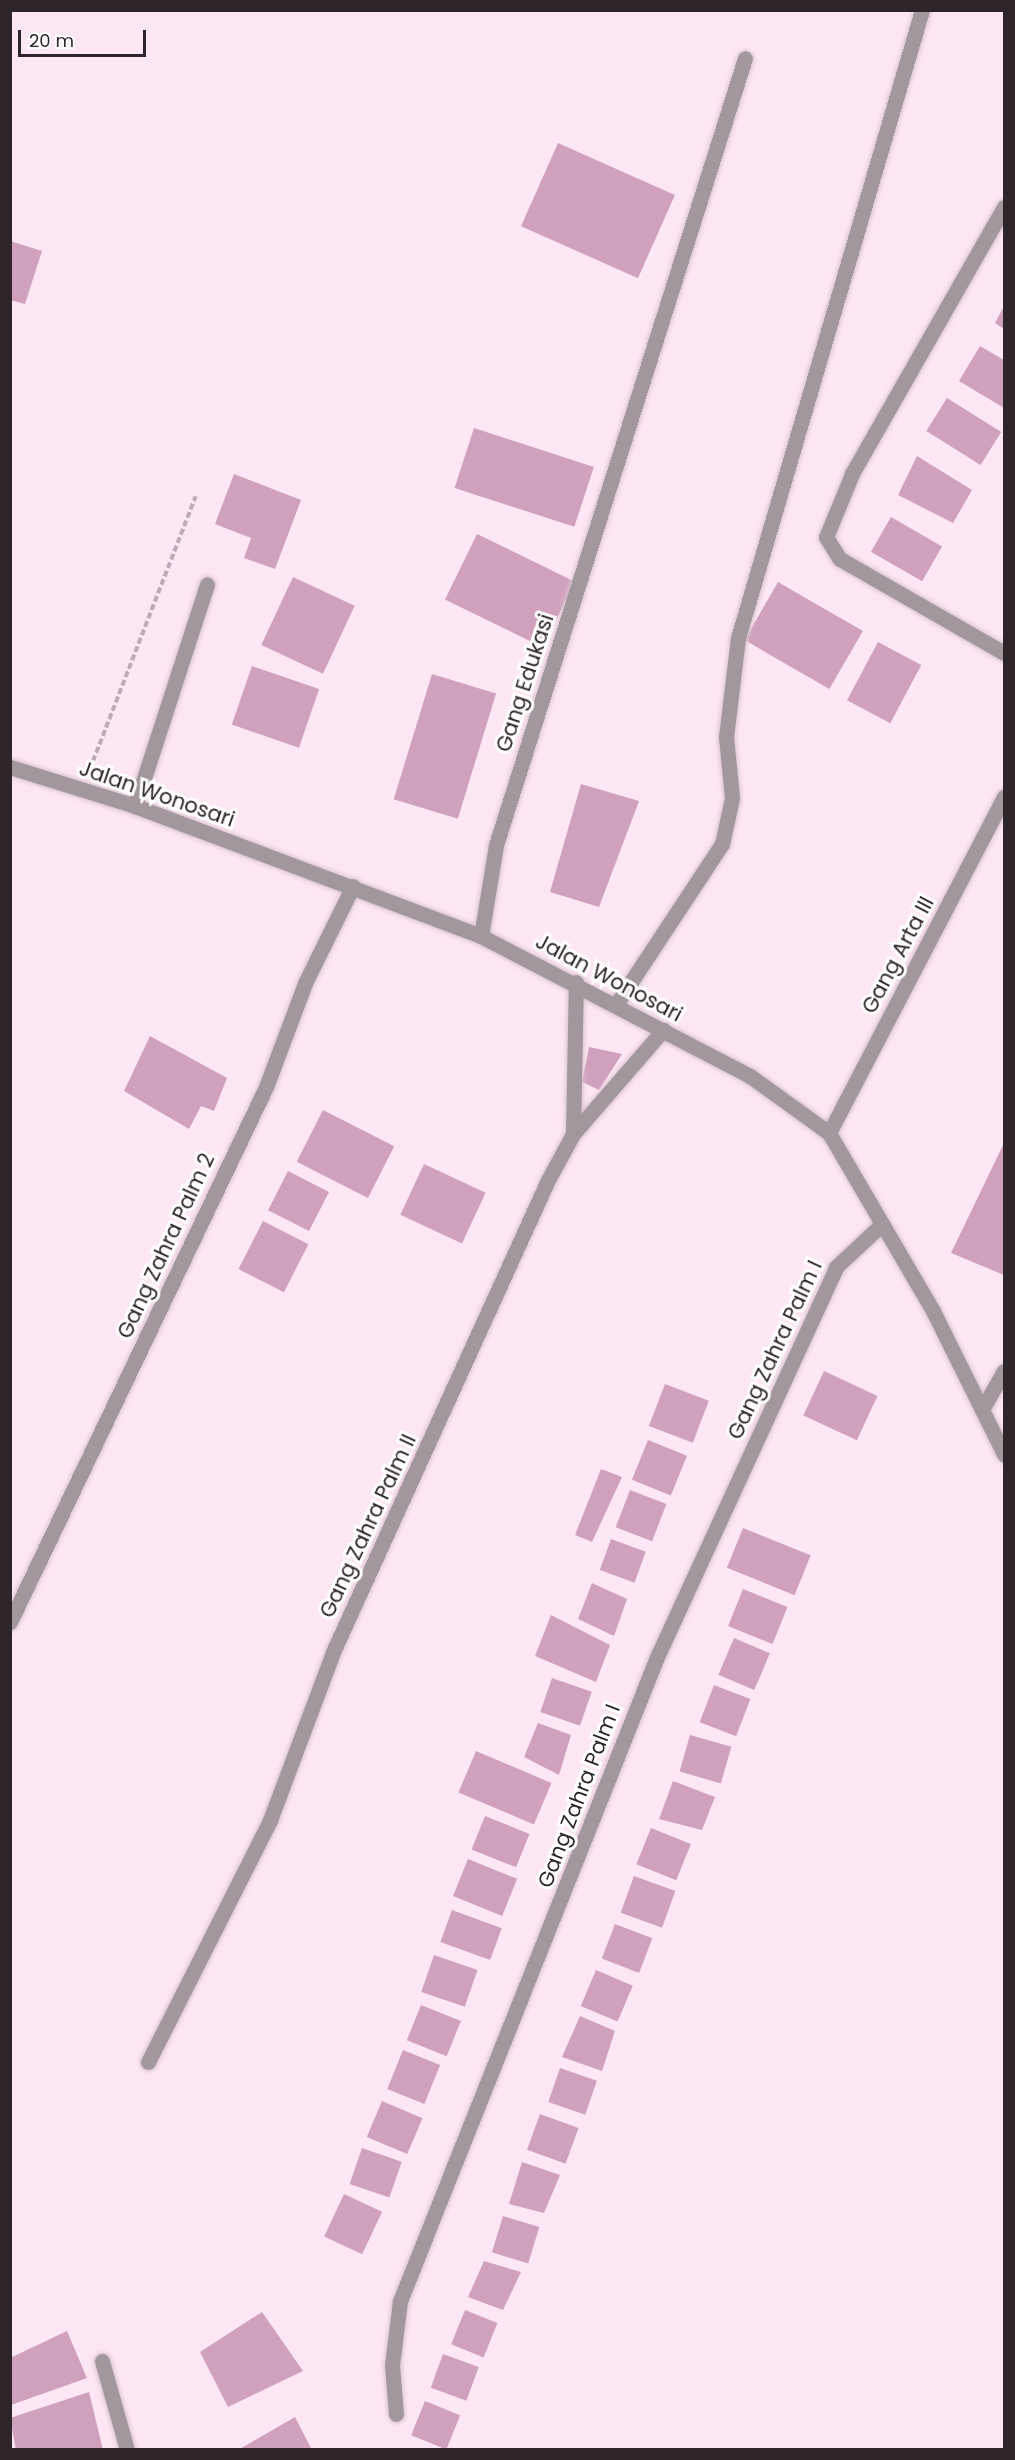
<!DOCTYPE html>
<html>
<head>
<meta charset="utf-8">
<style>
	body { margin:0 }
	#map { position:relative; width:1015px; height:2460px; overflow:hidden; background:#fee7f4; font-family:Poppins,sans-serif }
	div>[style] { position:absolute }
	.building>* { inset:0; background:#d0a1bd; transform-origin:0 0 }
	.path>* { height:4px; margin-top:-2px; transform-origin:0; background:repeating-linear-gradient(90deg,#bdabb5 0 6px,transparent 0 9px) }
	.roads { filter:drop-shadow(0 0 2px #d9c4d0) drop-shadow(0 0 2px #d9c4d0) }
	.street>* { height:15px; margin:-7.5px; padding:0 7.5px; transform-origin:7.5px; border-radius:7.5px; background:#a1979d }
	span { translate:-50% -50%; white-space:nowrap; text-align:center; line-height:1.15; -webkit-text-stroke:6px #fff; paint-order:stroke }
	.street-label { font-size:21px; color:#2e252a }
	.frame { position:absolute; inset:0; border:12px solid #2e252a; pointer-events:none }
	.scale { position:absolute; left:18px; top:30px; width:128px; height:27px; box-sizing:border-box; border:3px solid #2e252a; border-top:0; padding-left:8px; font-size:18px; line-height:21px; white-space:nowrap; color:#2e252a; -webkit-text-stroke:4px #fff; paint-order:stroke }
</style>
</head>
<body>
<div id="map">
	<div class="building">
		<div style="left:558px;top:143px;width:128px;height:91px;rotate:24deg"></div>
		<div style="clip-path:polygon(10px 241px,42px 251px,25px 304px,10px 300px)"></div>
		<div style="clip-path:polygon(1004px 306px,1004px 329px,995px 323px)"></div>
		<div style="clip-path:polygon(980px 346px,1004px 360px,1004px 408px,959px 381px)"></div>
		<div style="left:947px;top:398px;width:64px;height:39px;rotate:32deg"></div>
		<div style="left:474px;top:428px;width:126px;height:63px;rotate:18deg"></div>
		<div style="clip-path:polygon(917px 456px,972px 490px,953px 523px,898px 495px)"></div>
		<div style="clip-path:polygon(234px 474px,301px 500px,275px 569px,244px 558px,251px 538px,215px 524px)"></div>
		<div style="left:891px;top:517px;width:59px;height:40px;rotate:30deg"></div>
		<div style="left:477px;top:534px;width:109px;height:73px;rotate:26deg"></div>
		<div style="left:293px;top:577px;width:68px;height:75px;rotate:25deg"></div>
		<div style="left:778px;top:582px;width:98px;height:67px;rotate:30deg"></div>
		<div style="left:878px;top:642px;width:49px;height:66px;rotate:28deg"></div>
		<div style="left:252px;top:666px;width:71px;height:62px;rotate:19deg"></div>
		<div style="left:432px;top:674px;width:67px;height:131px;rotate:17deg"></div>
		<div style="clip-path:polygon(581px 784px,639px 801px,599px 907px,550px 892px)"></div>
		<div style="clip-path:polygon(150px 1036px,227px 1078px,214px 1111px,201px 1106px,189px 1129px,124px 1091px)"></div>
		<div style="clip-path:polygon(589px 1047px,622px 1054px,599px 1090px,582px 1082px)"></div>
		<div style="left:323px;top:1110px;width:80px;height:58px;rotate:27deg"></div>
		<div style="clip-path:polygon(1004px 1143px,1004px 1275px,951px 1253px)"></div>
		<div style="left:424px;top:1164px;width:68px;height:56px;rotate:25deg"></div>
		<div style="left:288px;top:1171px;width:46px;height:44px;rotate:27deg"></div>
		<div style="left:263px;top:1221px;width:51px;height:54px;rotate:27deg"></div>
		<div style="left:824px;top:1371px;width:59px;height:49px;rotate:25deg"></div>
		<div style="left:665px;top:1384px;width:47px;height:45px;rotate:21deg"></div>
		<div style="left:648px;top:1440px;width:42px;height:43px;rotate:22deg"></div>
		<div style="clip-path:polygon(601px 1469px,622px 1477px,592px 1542px,575px 1535px)"></div>
		<div style="left:630px;top:1490px;width:39px;height:40px;rotate:21deg"></div>
		<div style="left:743px;top:1528px;width:73px;height:43px;rotate:22deg"></div>
		<div style="left:611px;top:1539px;width:37px;height:33px;rotate:20deg"></div>
		<div style="clip-path:polygon(592px 1583px,627px 1599px,614px 1636px,578px 1619px)"></div>
		<div style="left:743px;top:1589px;width:48px;height:40px;rotate:22deg"></div>
		<div style="clip-path:polygon(551px 1615px,610px 1645px,596px 1682px,535px 1656px)"></div>
		<div style="left:734px;top:1638px;width:39px;height:40px;rotate:23deg"></div>
		<div style="left:552px;top:1678px;width:42px;height:36px;rotate:19deg"></div>
		<div style="left:714px;top:1685px;width:39px;height:40px;rotate:21deg"></div>
		<div style="clip-path:polygon(538px 1723px,571px 1735px,559px 1775px,524px 1757px)"></div>
		<div style="left:690px;top:1735px;width:43px;height:38px;rotate:16deg"></div>
		<div style="left:476px;top:1751px;width:82px;height:45px;rotate:23deg"></div>
		<div style="clip-path:polygon(673px 1781px,715px 1797px,702px 1830px,659px 1819px)"></div>
		<div style="left:485px;top:1816px;width:48px;height:36px;rotate:22deg"></div>
		<div style="left:651px;top:1828px;width:43px;height:39px;rotate:22deg"></div>
		<div style="left:468px;top:1859px;width:53px;height:40px;rotate:22deg"></div>
		<div style="left:634px;top:1876px;width:44px;height:39px;rotate:20deg"></div>
		<div style="left:452px;top:1910px;width:53px;height:34px;rotate:20deg"></div>
		<div style="left:615px;top:1924px;width:40px;height:37px;rotate:21deg"></div>
		<div style="left:434px;top:1955px;width:46px;height:39px;rotate:19deg"></div>
		<div style="left:596px;top:1970px;width:40px;height:39px;rotate:23deg"></div>
		<div style="left:421px;top:2005px;width:43px;height:38px;rotate:22deg"></div>
		<div style="clip-path:polygon(580px 2016px,615px 2031px,602px 2071px,562px 2057px)"></div>
		<div style="left:403px;top:2050px;width:40px;height:42px;rotate:22deg"></div>
		<div style="left:560px;top:2068px;width:39px;height:36px;rotate:19deg"></div>
		<div style="left:382px;top:2101px;width:44px;height:39px;rotate:23deg"></div>
		<div style="left:540px;top:2114px;width:41px;height:38px;rotate:20deg"></div>
		<div style="left:362px;top:2148px;width:42px;height:38px;rotate:19deg"></div>
		<div style="clip-path:polygon(522px 2162px,560px 2175px,544px 2213px,509px 2204px)"></div>
		<div style="left:344px;top:2194px;width:42px;height:47px;rotate:25deg"></div>
		<div style="left:503px;top:2216px;width:38px;height:38px;rotate:17deg"></div>
		<div style="clip-path:polygon(484px 2261px,521px 2272px,503px 2310px,468px 2297px)"></div>
		<div style="left:465px;top:2310px;width:35px;height:37px;rotate:22deg"></div>
		<div style="clip-path:polygon(262px 2312px,303px 2371px,228px 2407px,200px 2352px)"></div>
		<div style="clip-path:polygon(67px 2331px,87px 2378px,11px 2405px,10px 2358px)"></div>
		<div style="left:443px;top:2354px;width:38px;height:36px;rotate:20deg"></div>
		<div style="clip-path:polygon(89px 2392px,103px 2450px,16px 2450px,10px 2418px)"></div>
		<div style="left:425px;top:2401px;width:38px;height:37px;rotate:22deg"></div>
		<div style="clip-path:polygon(295px 2417px,312px 2450px,238px 2450px)"></div>
	</div>
	<div class="path">
		<div style="left:93px;top:761px;width:284px;rotate:-68.8deg"></div>
	</div>
	<div class="roads">
		<div class="street">
			<div style="left:1004px;top:207px;width:307px;rotate:119.7deg"></div>
			<div style="left:852px;top:474px;width:68px;rotate:112.4deg"></div>
			<div style="left:826px;top:537px;width:26px;rotate:58deg"></div>
			<div style="left:840px;top:559px;width:189px;rotate:29.8deg"></div>
			<div style="left:10px;top:767px;width:131px;rotate:17.3deg"></div>
			<div style="left:135px;top:806px;width:370px;rotate:20.6deg"></div>
			<div style="left:481px;top:936px;width:303px;rotate:27.5deg"></div>
			<div style="left:750px;top:1076px;width:97px;rotate:35.8deg"></div>
			<div style="left:829px;top:1133px;width:206px;rotate:59.7deg"></div>
			<div style="left:933px;top:1311px;width:160px;rotate:63.6deg"></div>
			<div style="left:135px;top:806px;width:233px;rotate:-72deg"></div>
			<div style="left:481px;top:936px;width:92px;rotate:-80.6deg"></div>
			<div style="left:496px;top:845px;width:825px;rotate:-72.44deg"></div>
			<div style="left:617px;top:1003px;width:191px;rotate:-56.6deg"></div>
			<div style="left:722px;top:844px;width:47px;rotate:-77.7deg"></div>
			<div style="left:732px;top:798px;width:61px;rotate:-95.6deg"></div>
			<div style="left:726px;top:737px;width:100px;rotate:-83.1deg"></div>
			<div style="left:738px;top:638px;width:654px;rotate:-73.67deg"></div>
			<div style="left:829px;top:1133px;width:379px;rotate:-62.5deg"></div>
			<div style="left:573px;top:1134px;width:152px;rotate:-88.9deg"></div>
			<div style="left:984px;top:1406px;width:40px;rotate:-60.3deg"></div>
			<div style="left:10px;top:1622px;width:593px;rotate:-64.43deg"></div>
			<div style="left:266px;top:1087px;width:111px;rotate:-69.4deg"></div>
			<div style="left:305px;top:983px;width:108px;rotate:-63.7deg"></div>
			<div style="left:148px;top:2062px;width:271px;rotate:-63.2deg"></div>
			<div style="left:270px;top:1820px;width:179px;rotate:-69.4deg"></div>
			<div style="left:333px;top:1652px;width:519px;rotate:-65.51deg"></div>
			<div style="left:548px;top:1180px;width:52px;rotate:-61.5deg"></div>
			<div style="left:573px;top:1134px;width:138px;rotate:-49.1deg"></div>
			<div style="left:102px;top:2361px;width:92px;rotate:74.3deg"></div>
			<div style="left:396px;top:2414px;width:49px;rotate:-94.7deg"></div>
			<div style="left:392px;top:2365px;width:64px;rotate:-82.9deg"></div>
			<div style="left:400px;top:2301px;width:693px;rotate:-68.24deg"></div>
			<div style="left:657px;top:1657px;width:429px;rotate:-65.3deg"></div>
			<div style="left:836px;top:1267px;width:62px;rotate:-43deg"></div>
		</div>
	</div>
	<div class="street-label">
		<span style="left:525px;top:683px;rotate:-72deg">Gang Edukasi</span>
		<span style="left:157px;top:794px;rotate:19deg">Jalan Wonosari</span>
		<span style="left:898px;top:955px;rotate:-62deg">Gang Arta III</span>
		<span style="left:609px;top:978px;rotate:28deg">Jalan Wonosari</span>
		<span style="left:166px;top:1246px;rotate:-65deg">Gang Zahra Palm 2</span>
		<span style="left:775px;top:1350px;rotate:-65deg">Gang Zahra Palm I</span>
		<span style="left:368px;top:1526px;rotate:-65deg">Gang Zahra Palm II</span>
		<span style="left:579px;top:1796px;rotate:-69deg">Gang Zahra Palm I</span>
	</div>
	<div class="frame"></div>
	<div class="scale">20 m</div>
</div>
</body>
</html>
